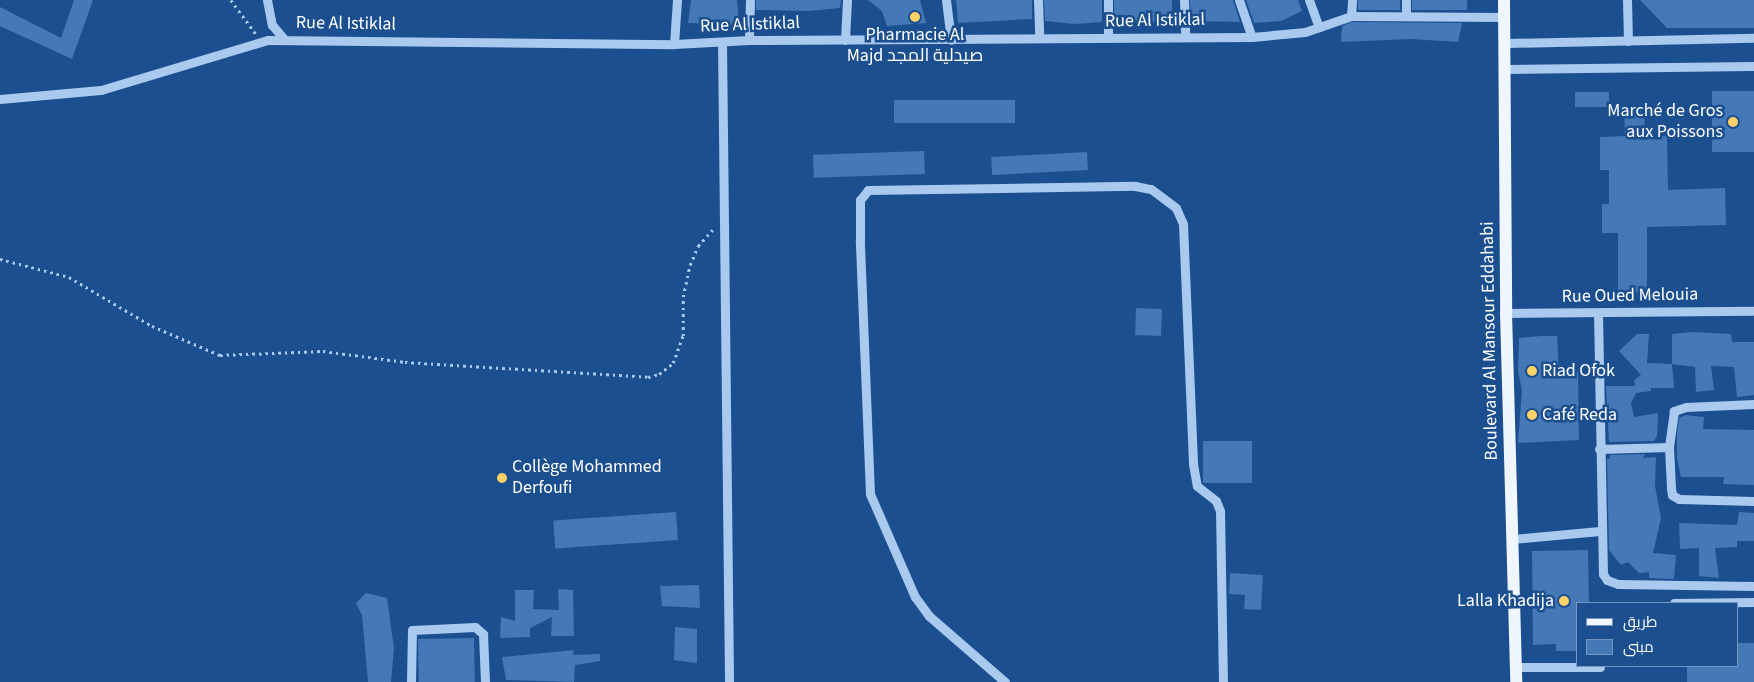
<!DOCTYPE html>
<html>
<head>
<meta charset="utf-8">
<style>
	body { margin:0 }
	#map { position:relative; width:1754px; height:682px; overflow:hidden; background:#1b4f8f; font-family:"Source Sans 3",Cairo,sans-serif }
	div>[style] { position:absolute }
	.building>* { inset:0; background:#4478b7; transform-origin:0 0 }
	.path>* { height:2.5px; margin-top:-1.25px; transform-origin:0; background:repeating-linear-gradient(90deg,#a9c9ee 0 2.5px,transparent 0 6.5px) }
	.minor>* { height:9px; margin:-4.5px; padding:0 4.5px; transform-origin:4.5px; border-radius:4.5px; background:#a9c9ee }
	.major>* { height:12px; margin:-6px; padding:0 6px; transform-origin:6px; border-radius:6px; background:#f0f6ff }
	.dots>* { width:14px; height:14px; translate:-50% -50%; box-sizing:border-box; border:2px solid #1b4f8f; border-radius:50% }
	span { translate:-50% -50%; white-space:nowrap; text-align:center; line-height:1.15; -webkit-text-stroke:5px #1b4f8f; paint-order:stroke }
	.street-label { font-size:18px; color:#fff }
	.poi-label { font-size:18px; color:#fff }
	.right { translate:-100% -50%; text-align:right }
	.left { translate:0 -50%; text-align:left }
	.legend { position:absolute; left:1576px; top:602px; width:162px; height:65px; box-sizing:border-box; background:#1b4f8f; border:1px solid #7695bc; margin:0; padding:6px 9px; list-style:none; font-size:15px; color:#fff }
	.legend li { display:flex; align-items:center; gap:10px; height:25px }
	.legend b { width:25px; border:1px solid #7695bc }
</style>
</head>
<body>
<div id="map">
	<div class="building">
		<div style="clip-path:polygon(74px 0,93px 0,72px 59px,0 26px,0 7px,61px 38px)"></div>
		<div style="clip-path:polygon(691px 0,737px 0,739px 25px,688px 23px)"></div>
		<div style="clip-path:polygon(756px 0,841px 0,840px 8px,809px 11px,756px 10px)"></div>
		<div style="clip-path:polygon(868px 0,920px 0,926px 23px,887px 26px,882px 11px)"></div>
		<div style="clip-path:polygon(956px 0,1032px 0,1032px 19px,958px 23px)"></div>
		<div style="clip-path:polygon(1044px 0,1102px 0,1102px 22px,1074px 24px,1045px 21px)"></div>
		<div style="left:1114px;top:0;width:58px;height:22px"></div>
		<div style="clip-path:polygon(1190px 0,1233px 0,1240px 22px,1191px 21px)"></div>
		<div style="clip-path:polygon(1246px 0,1298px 0,1302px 11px,1281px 21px,1254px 23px)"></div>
		<div style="left:1358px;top:0;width:42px;height:10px"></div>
		<div style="left:1412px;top:0;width:55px;height:10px"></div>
		<div style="clip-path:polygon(1640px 0,1754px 0,1754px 28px,1667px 28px)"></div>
		<div style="clip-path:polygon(1352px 22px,1462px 23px,1458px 42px,1410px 39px,1341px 42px,1342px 26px)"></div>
		<div style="left:1754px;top:91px;width:61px;height:42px;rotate:90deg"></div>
		<div style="left:1609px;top:92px;width:15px;height:34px;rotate:90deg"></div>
		<div style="left:894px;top:100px;width:121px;height:23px"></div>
		<div style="clip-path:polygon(1624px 106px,1644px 106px,1645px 136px,1667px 136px,1668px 190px,1725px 188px,1726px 225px,1647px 227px,1647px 292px,1618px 292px,1618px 233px,1602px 233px,1602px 204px,1609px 204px,1609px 170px,1600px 170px,1600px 137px,1625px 136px)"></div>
		<div style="left:924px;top:151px;width:23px;height:111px;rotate:88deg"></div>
		<div style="left:1087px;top:152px;width:18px;height:96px;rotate:87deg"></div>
		<div style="left:1136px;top:308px;width:26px;height:27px;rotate:2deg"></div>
		<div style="clip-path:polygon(1693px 332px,1731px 334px,1732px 342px,1754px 342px,1754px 395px,1737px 397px,1734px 367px,1711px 366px,1714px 390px,1696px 392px,1695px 367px,1672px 364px,1672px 334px)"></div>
		<div style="clip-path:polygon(1637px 334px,1649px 334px,1647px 363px,1672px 364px,1674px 388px,1651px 388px,1651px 391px,1636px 393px,1631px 403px,1634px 417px,1658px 413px,1657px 436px,1654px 441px,1609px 442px,1606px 386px,1635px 386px,1634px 380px,1641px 375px,1619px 351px)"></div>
		<div style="clip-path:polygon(1541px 336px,1557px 336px,1559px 370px,1578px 372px,1579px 440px,1518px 443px,1522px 390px,1518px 371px,1519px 338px)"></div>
		<div style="clip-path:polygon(1686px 415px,1704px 417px,1703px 429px,1754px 430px,1754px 485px,1723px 484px,1724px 477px,1681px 477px,1677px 459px,1677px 434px,1679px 418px)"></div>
		<div style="left:1203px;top:441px;width:49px;height:42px"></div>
		<div style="clip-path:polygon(1645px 454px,1643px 458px,1656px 457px,1655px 486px,1661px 518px,1653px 553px,1676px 555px,1674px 579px,1649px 578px,1649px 572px,1639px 573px,1628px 562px,1621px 565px,1609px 550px,1607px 459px,1610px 459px,1610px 455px)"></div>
		<div style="left:676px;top:512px;width:28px;height:123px;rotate:86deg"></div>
		<div style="clip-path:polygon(1739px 512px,1754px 513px,1754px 541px,1737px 541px,1737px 547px,1715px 548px,1719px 578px,1699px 576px,1699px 548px,1680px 549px,1679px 523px,1737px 525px)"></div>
		<div style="clip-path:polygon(1588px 550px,1589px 603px,1578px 603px,1578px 651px,1556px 651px,1556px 644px,1533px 645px,1532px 551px)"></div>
		<div style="clip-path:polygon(1230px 573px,1263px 575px,1261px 610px,1244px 609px,1245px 595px,1229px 594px)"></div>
		<div style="clip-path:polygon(699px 585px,700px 608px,662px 606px,660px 586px)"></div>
		<div style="clip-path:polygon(558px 589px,573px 590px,574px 636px,551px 636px,552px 617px,530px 628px,530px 637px,500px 638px,501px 617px,515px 621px,515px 590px,534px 590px,533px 609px,559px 610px)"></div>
		<div style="clip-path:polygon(366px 593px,387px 598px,394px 648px,391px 682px,368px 682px,362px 615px,356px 603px)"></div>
		<div style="clip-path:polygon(675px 627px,697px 629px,697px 663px,674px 660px)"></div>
		<div style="left:474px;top:638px;width:44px;height:56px;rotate:89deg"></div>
		<div style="clip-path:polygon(1738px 643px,1754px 643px,1754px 682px,1687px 682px,1687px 666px,1738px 666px)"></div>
		<div style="clip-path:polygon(574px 650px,573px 655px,600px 654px,600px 661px,575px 665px,574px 682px,506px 680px,502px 657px)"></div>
	</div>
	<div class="path">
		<div style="left:231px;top:0;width:42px;rotate:53.7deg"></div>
		<div style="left:0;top:259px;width:71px;rotate:14.6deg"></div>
		<div style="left:69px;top:277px;width:96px;rotate:30.6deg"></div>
		<div style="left:152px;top:326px;width:74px;rotate:23.1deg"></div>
		<div style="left:220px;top:355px;width:103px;rotate:-2.2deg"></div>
		<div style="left:323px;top:351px;width:83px;rotate:7.6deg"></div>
		<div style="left:405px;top:362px;width:243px;rotate:3.5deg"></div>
		<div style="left:648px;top:377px;width:11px;rotate:-15deg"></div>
		<div style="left:659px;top:374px;width:18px;rotate:-38deg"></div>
		<div style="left:673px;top:363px;width:29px;rotate:-70deg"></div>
		<div style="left:683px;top:336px;width:39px;rotate:-90deg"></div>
		<div style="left:683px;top:297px;width:33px;rotate:-78deg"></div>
		<div style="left:690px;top:265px;width:21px;rotate:-67deg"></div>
		<div style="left:698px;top:246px;width:24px;rotate:-48deg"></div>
	</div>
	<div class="minor">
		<div style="left:267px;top:0;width:25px;rotate:79deg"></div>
		<div style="left:272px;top:25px;width:18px;rotate:49deg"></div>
		<div style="left:946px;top:0;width:40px;rotate:82.9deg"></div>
		<div style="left:1038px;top:0;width:38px;rotate:88deg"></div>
		<div style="left:1184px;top:0;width:37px;rotate:88deg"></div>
		<div style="left:1239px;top:0;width:39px;rotate:71deg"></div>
		<div style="left:1309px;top:0;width:29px;rotate:70deg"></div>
		<div style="left:1406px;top:0;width:16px;rotate:90deg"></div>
		<div style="left:1627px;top:0;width:41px;rotate:88.6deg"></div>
		<div style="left:1351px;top:16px;width:16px;rotate:-86deg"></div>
		<div style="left:1108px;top:38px;width:38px;rotate:-90deg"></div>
		<div style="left:749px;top:40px;width:40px;rotate:-88.6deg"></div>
		<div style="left:845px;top:40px;width:40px;rotate:-87.1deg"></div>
		<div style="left:722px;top:42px;width:640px;rotate:89.37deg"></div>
		<div style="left:1506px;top:43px;width:248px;rotate:-1.2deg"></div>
		<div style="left:674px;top:44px;width:44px;rotate:-86.1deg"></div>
		<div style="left:1506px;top:69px;width:248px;rotate:-0.7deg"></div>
		<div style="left:0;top:99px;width:101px;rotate:-5.1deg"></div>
		<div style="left:101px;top:90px;width:174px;rotate:-16.7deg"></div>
		<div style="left:268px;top:40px;width:406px;rotate:0.6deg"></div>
		<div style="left:674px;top:44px;width:75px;rotate:-3.1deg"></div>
		<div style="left:749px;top:40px;width:503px;rotate:-0.34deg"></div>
		<div style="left:1252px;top:37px;width:53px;rotate:-5.4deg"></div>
		<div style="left:1305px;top:32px;width:49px;rotate:-19.2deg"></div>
		<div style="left:1351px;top:16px;width:154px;rotate:0.4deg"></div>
		<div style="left:1506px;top:313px;width:248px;rotate:-0.5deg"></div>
		<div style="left:1598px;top:313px;width:261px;rotate:88.9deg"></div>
		<div style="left:1603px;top:574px;width:7px;rotate:56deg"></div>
		<div style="left:1607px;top:580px;width:12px;rotate:20deg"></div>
		<div style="left:1618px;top:584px;width:136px;rotate:0.8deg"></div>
		<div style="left:1754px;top:404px;width:68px;rotate:177.5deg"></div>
		<div style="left:1686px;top:407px;width:13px;rotate:162deg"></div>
		<div style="left:1674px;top:411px;width:36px;rotate:98deg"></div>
		<div style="left:1669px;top:447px;width:41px;rotate:87.2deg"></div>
		<div style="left:1671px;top:488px;width:7px;rotate:82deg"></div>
		<div style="left:1672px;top:495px;width:8px;rotate:30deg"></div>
		<div style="left:1679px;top:499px;width:75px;rotate:1.5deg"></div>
		<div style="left:1599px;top:449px;width:70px;rotate:-1.6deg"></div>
		<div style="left:1513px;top:539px;width:87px;rotate:-5.3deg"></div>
		<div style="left:1674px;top:603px;width:80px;rotate:-0.7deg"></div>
		<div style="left:1516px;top:667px;width:84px"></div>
		<div style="left:411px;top:682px;width:52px;rotate:-88.9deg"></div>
		<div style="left:412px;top:630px;width:63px;rotate:-2.7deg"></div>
		<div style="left:475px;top:627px;width:11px;rotate:41deg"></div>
		<div style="left:483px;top:634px;width:48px;rotate:87.6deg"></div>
		<div style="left:1005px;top:682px;width:101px;rotate:-139deg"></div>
		<div style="left:929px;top:616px;width:24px;rotate:-126deg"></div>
		<div style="left:915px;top:597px;width:112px;rotate:-113.6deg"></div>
		<div style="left:870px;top:494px;width:254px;rotate:-92.3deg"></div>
		<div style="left:860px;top:240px;width:40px;rotate:-90deg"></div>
		<div style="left:860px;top:200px;width:13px;rotate:-51deg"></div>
		<div style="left:868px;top:190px;width:267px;rotate:-0.9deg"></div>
		<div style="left:1135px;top:186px;width:16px;rotate:11deg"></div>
		<div style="left:1151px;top:189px;width:31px;rotate:37deg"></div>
		<div style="left:1176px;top:208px;width:17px;rotate:66deg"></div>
		<div style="left:1183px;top:224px;width:240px;rotate:87.6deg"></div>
		<div style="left:1193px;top:464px;width:22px;rotate:80deg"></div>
		<div style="left:1197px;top:486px;width:24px;rotate:38deg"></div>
		<div style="left:1216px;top:501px;width:11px;rotate:68deg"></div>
		<div style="left:1220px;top:511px;width:171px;rotate:89deg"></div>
	</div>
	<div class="major">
		<div style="left:1504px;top:0;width:313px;rotate:89.6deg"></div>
		<div style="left:1506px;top:313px;width:369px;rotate:88.4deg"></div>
	</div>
	<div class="dots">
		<div style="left:915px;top:17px;background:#ffd166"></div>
		<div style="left:1733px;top:122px;background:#ffd166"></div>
		<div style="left:1532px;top:371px;background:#ffd166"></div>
		<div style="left:1532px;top:415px;background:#ffd166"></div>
		<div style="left:502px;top:478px;background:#ffd166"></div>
		<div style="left:1564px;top:601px;background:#ffd166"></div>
	</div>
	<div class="street-label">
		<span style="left:1155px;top:21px;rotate:-1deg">Rue Al Istiklal</span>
		<span style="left:346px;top:24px;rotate:1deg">Rue Al Istiklal</span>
		<span style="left:750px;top:25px;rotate:-2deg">Rue Al Istiklal</span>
		<span style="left:1630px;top:296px;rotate:-1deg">Rue Oued Melouia</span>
		<span style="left:1490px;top:341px;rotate:-91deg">Boulevard Al Mansour Eddahabi</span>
	</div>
	<div class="poi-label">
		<span style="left:915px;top:46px">Pharmacie Al<br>Majd صيدلية المجد</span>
		<span class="right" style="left:1723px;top:122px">Marché de Gros<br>aux Poissons</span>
		<span class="left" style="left:1542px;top:371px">Riad Ofok</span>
		<span class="left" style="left:1542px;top:415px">Café Reda</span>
		<span class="left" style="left:512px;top:478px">Collège Mohammed<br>Derfoufi</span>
		<span class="right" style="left:1554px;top:601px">Lalla Khadija</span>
	</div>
	<ul class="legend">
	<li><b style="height:6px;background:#f0f6ff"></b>طريق</li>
	<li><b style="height:14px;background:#4478b7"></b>مبنى</li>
	</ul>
</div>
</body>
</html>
